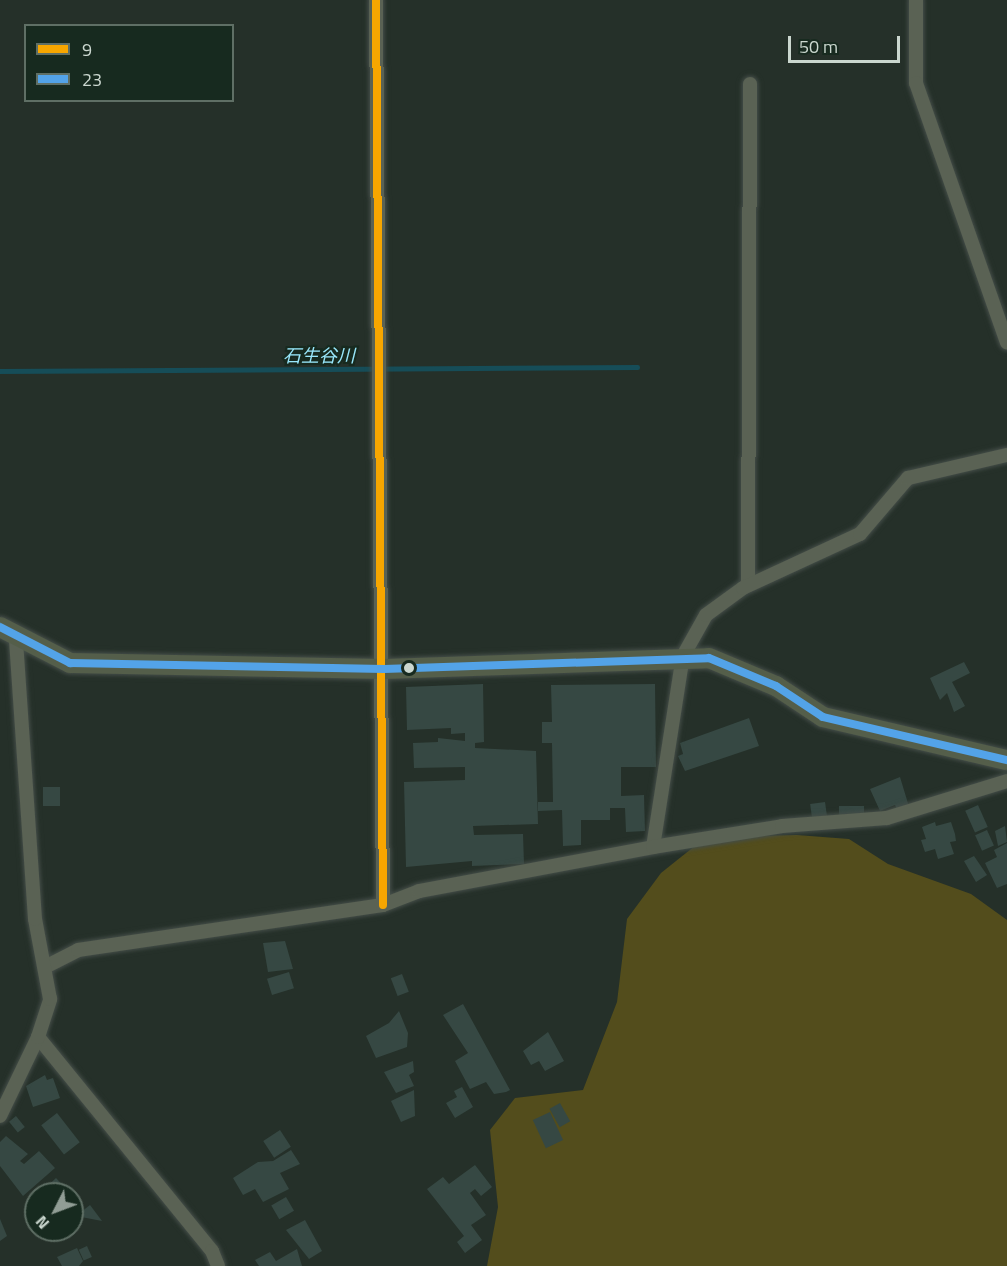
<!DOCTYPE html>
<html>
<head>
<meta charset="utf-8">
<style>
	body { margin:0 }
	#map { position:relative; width:1007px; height:1266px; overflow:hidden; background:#253029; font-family:"Titillium Web","Noto Sans JP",sans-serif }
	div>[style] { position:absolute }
	.green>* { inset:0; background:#534d1c }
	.stream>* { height:4.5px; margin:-2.25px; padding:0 2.25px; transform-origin:2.25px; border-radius:2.25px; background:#164d58 }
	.building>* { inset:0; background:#364843; transform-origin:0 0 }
	.roads { filter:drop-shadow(0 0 2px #444d48) drop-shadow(0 0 2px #444d48) }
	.street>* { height:14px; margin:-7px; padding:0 7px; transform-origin:7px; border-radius:7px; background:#5a6254 }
	.secondary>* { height:20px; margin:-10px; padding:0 10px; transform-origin:10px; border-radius:10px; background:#545e4a }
	.bus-1>* { height:8px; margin:-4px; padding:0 4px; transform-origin:4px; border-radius:4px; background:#f7a600 }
	.bus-2>* { height:8px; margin:-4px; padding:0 4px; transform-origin:4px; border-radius:4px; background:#53a3e8 }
	.dots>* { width:16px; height:16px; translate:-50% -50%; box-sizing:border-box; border:3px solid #172a1f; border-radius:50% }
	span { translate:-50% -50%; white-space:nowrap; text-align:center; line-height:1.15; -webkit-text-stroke:4.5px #172a1f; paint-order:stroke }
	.water-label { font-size:18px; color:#99e7fb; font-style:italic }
	.legend { position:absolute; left:24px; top:24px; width:210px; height:78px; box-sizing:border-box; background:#172a1f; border:2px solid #5f6f65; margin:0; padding:8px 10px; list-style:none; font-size:18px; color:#cbd7cf }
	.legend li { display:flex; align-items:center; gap:12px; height:30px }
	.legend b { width:30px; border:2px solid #5f6f65 }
	.north { position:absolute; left:24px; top:1182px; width:60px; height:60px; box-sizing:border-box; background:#172a1f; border:2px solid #5f6f65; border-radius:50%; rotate:228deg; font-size:16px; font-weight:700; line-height:24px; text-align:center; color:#cbd7cf }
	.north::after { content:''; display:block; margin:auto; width:21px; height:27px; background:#919d95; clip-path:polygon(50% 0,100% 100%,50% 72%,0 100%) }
	.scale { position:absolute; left:788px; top:36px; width:112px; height:27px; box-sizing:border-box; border:3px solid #cbd7cf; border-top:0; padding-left:8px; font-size:18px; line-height:21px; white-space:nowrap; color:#cbd7cf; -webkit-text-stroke:4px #172a1f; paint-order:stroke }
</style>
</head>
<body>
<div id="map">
	<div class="green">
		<div style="clip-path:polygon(797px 835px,849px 839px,888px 864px,971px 894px,1007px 920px,1007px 1266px,487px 1266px,498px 1207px,490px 1130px,515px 1098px,583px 1090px,617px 1002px,627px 919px,661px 873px,706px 837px)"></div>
	</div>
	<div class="stream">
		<div style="left:0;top:371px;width:637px;rotate:-0.36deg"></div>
	</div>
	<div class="building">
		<div style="clip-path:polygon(964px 662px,970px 673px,952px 682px,965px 706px,954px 712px,947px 693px,940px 700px,930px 678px)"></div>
		<div style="clip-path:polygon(483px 684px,484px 742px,475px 743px,475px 748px,536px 751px,538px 824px,473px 826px,474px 835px,523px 834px,524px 864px,472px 866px,472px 861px,406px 867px,404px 782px,465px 780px,465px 767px,414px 768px,413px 743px,438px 742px,438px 738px,465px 741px,465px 733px,451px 734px,451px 728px,407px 730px,406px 687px)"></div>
		<div style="clip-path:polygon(655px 684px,656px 767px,621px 767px,621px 796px,644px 795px,645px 831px,626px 832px,625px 808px,610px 808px,610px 820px,581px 820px,581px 845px,563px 846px,562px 810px,538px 811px,538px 802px,553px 802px,552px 743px,542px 743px,542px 722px,552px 722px,551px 685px)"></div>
		<div style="clip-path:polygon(749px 718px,759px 746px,685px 771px,678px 756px,683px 754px,680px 743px)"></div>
		<div style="clip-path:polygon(900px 777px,910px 810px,899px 814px,895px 805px,880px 811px,870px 789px)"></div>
		<div style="left:43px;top:787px;width:17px;height:19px"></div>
		<div style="left:825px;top:802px;width:14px;height:15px;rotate:82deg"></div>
		<div style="left:978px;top:805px;width:24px;height:14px;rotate:66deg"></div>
		<div style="left:864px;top:806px;width:11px;height:25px;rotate:90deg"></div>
		<div style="clip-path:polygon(935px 822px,936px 826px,951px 822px,955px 834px,956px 841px,950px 842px,954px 854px,938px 859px,935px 849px,925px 852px,921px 840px,926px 839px,922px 827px)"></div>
		<div style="clip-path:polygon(1005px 826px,1007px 842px,998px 846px,995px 831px)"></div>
		<div style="left:987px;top:830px;width:17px;height:13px;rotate:66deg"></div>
		<div style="clip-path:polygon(1007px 843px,1007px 884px,997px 888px,985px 863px,997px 857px,994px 850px)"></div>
		<div style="clip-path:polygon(974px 856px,987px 875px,976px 882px,964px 861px)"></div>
		<div style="clip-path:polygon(285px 941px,293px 969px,268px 972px,263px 943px)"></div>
		<div style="left:289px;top:972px;width:17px;height:23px;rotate:73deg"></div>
		<div style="left:402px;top:974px;width:19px;height:12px;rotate:69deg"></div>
		<div style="clip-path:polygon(463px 1004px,510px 1090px,506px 1092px,494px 1094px,486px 1082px,470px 1089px,455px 1061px,468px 1053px,443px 1015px)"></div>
		<div style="clip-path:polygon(399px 1011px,408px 1033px,407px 1047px,376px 1058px,366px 1036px,389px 1023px)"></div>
		<div style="clip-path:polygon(548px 1032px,564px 1061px,545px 1071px,539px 1061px,531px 1065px,523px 1051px)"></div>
		<div style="clip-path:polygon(413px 1061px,414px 1072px,409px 1075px,414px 1086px,396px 1093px,384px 1072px)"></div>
		<div style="clip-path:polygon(45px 1075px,47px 1080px,53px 1078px,60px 1098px,33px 1107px,26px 1086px)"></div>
		<div style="clip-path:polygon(462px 1087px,473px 1107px,455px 1118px,446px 1103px,457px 1097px,454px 1091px)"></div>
		<div style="clip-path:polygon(414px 1090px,415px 1116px,401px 1122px,391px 1101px)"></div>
		<div style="left:560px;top:1103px;width:21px;height:12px;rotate:61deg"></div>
		<div style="left:550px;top:1112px;width:31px;height:19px;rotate:65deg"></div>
		<div style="left:57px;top:1113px;width:37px;height:20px;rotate:52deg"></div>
		<div style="left:16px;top:1116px;width:14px;height:9px;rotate:51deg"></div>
		<div style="left:280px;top:1130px;width:20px;height:20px;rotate:57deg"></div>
		<div style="clip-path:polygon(6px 1136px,28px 1154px,20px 1161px,24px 1164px,39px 1151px,55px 1168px,23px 1196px,0 1166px,0 1142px)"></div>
		<div style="clip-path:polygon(291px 1150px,300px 1164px,280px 1173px,289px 1189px,263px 1202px,255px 1189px,243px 1195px,233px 1178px,258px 1162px,273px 1161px)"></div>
		<div style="clip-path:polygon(475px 1165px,492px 1187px,481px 1196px,475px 1189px,470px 1193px,486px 1215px,471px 1225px,482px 1240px,465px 1253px,457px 1242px,464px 1236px,427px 1189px,443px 1177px,449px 1184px)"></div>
		<div style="clip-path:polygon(56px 1178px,70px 1193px,69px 1194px,42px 1191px)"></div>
		<div style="left:286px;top:1197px;width:16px;height:17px;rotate:60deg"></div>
		<div style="clip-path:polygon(90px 1205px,102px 1221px,76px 1216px)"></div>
		<div style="clip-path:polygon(0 1219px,7px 1236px,0 1241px)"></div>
		<div style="clip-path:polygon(305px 1220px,322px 1251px,309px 1259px,286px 1230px)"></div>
		<div style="left:87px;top:1246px;width:12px;height:9px;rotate:66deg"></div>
		<div style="clip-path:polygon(77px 1248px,83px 1261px,79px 1266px,62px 1266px,57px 1257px)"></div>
		<div style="clip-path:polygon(297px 1249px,302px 1266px,259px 1266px,255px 1260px,270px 1252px,276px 1261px)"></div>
	</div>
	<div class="roads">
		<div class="street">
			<div style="left:376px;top:0;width:905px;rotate:89.56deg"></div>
			<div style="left:916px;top:0;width:83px;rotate:90deg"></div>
			<div style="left:916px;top:83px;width:275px;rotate:70.7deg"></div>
			<div style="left:748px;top:585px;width:501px;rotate:-89.77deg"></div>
			<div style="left:653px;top:847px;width:193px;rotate:-81.1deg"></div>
			<div style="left:683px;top:656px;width:47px;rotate:-60.7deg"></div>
			<div style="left:706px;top:615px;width:46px;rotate:-36.1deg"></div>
			<div style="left:743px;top:588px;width:129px;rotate:-24.8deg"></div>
			<div style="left:860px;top:534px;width:74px;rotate:-49.4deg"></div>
			<div style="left:908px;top:478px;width:102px;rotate:-13.1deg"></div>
			<div style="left:45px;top:967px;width:37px;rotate:-27deg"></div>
			<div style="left:78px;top:950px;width:308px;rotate:-8.4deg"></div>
			<div style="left:383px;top:905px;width:39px;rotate:-21deg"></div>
			<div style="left:419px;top:891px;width:238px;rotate:-10.6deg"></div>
			<div style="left:653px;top:847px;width:131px;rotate:-9.2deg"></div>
			<div style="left:782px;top:826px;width:105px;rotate:-4.4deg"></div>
			<div style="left:887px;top:818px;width:126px;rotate:-17.1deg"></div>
			<div style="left:38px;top:1037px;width:276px;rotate:50.9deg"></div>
			<div style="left:212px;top:1251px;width:16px;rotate:68deg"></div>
			<div style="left:0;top:1116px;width:88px;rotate:-64.3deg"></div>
			<div style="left:38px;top:1037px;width:40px;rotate:-72deg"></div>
			<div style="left:50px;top:999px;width:81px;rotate:-100.6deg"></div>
			<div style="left:35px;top:919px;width:283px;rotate:-93.9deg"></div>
		</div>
		<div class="secondary">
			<div style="left:0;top:627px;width:79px;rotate:27.2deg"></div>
			<div style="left:70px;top:663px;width:314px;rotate:1.1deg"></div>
			<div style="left:384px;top:669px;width:325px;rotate:-1.9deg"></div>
			<div style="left:709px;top:658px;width:73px;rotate:22.7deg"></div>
			<div style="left:776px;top:686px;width:56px;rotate:33.4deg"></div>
			<div style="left:823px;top:717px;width:189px;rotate:13.2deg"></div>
		</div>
	</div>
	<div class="bus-1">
		<div style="left:376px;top:0;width:905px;rotate:89.56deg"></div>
	</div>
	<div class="bus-2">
		<div style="left:0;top:627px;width:79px;rotate:27.2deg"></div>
		<div style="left:70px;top:663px;width:314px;rotate:1.1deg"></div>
		<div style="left:384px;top:669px;width:325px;rotate:-1.9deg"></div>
		<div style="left:709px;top:658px;width:73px;rotate:22.7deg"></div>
		<div style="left:776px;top:686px;width:56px;rotate:33.4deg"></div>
		<div style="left:823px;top:717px;width:189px;rotate:13.2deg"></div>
	</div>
	<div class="dots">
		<div style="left:409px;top:668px;background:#cbd7cf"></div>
	</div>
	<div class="water-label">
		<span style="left:319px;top:356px">石生谷川</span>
	</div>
	<ul class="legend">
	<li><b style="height:8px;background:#f7a600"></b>9</li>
	<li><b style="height:8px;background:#53a3e8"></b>23</li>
	</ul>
	<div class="north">N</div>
	<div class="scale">50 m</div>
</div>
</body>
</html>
